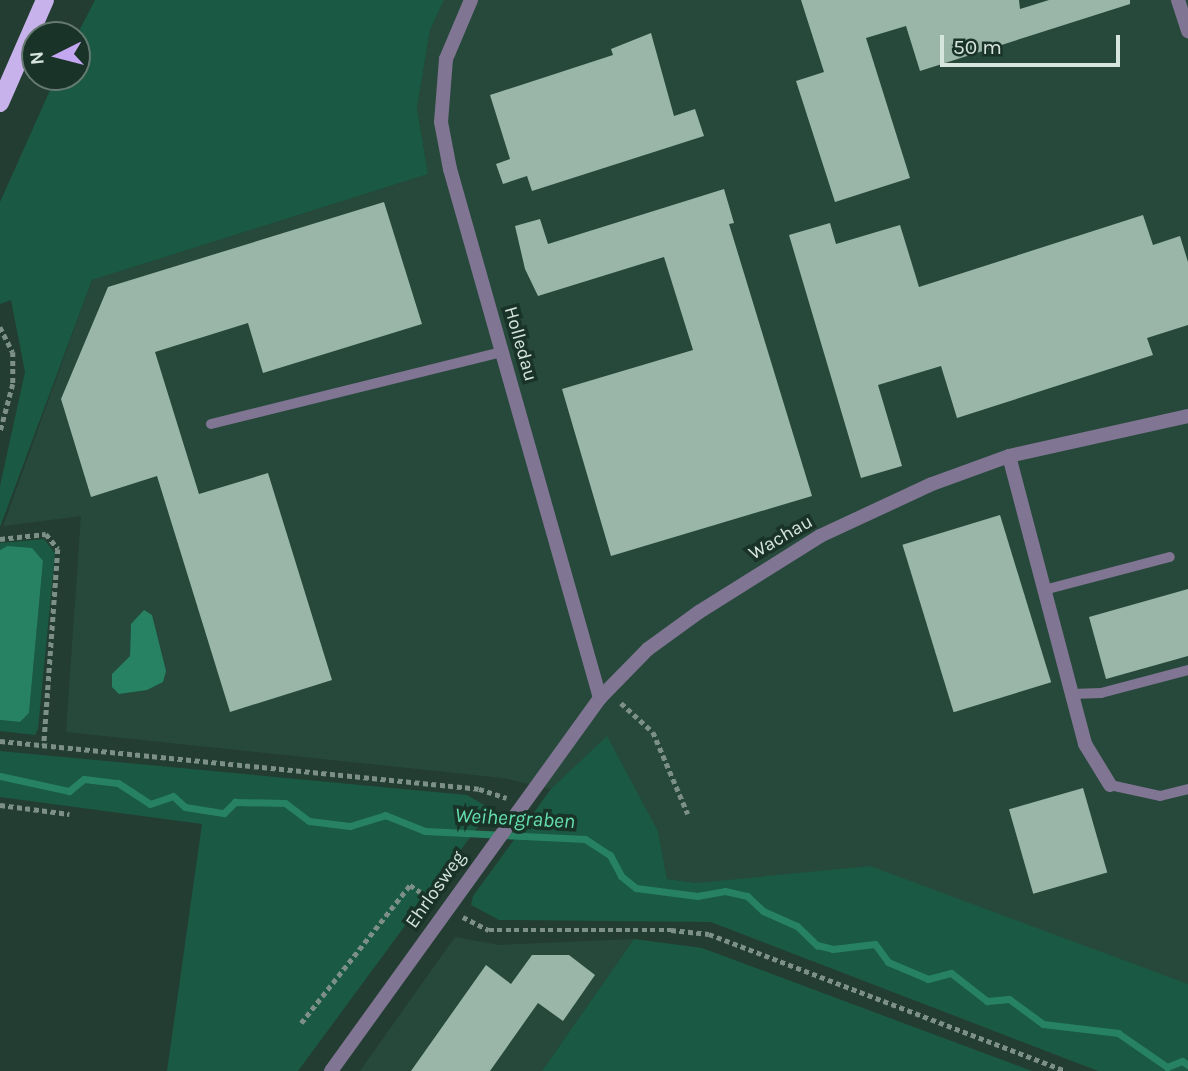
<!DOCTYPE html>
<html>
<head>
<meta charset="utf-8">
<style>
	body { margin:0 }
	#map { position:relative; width:1188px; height:1071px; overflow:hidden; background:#243d33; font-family:Karla,sans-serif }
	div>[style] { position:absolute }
	.built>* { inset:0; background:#27493b }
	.green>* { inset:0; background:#1a5943 }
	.water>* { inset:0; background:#268262 }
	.stream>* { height:7px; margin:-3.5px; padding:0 3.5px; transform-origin:3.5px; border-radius:3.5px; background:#268262 }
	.building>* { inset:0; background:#99b6a8; transform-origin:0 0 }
	.path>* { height:4.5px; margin-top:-2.25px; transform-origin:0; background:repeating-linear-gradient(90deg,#7c9087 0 5px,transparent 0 8.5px) }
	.lane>* { height:10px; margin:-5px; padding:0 5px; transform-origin:5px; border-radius:5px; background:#807592 }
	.street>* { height:14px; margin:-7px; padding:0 7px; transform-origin:7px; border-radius:7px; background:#807592 }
	.primary>* { height:18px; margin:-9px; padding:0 9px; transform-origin:9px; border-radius:9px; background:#c8b2ec }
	span { translate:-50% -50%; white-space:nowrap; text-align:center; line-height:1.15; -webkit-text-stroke:7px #1a3329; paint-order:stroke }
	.street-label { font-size:19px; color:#d6e5dd }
	.water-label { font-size:21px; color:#64deaf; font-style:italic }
	.north { position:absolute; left:21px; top:21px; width:70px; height:70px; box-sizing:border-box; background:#1a3329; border:2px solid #657a71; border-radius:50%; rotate:264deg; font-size:19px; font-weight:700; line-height:28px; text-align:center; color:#d6e5dd }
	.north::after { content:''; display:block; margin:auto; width:24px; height:32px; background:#c4a7f1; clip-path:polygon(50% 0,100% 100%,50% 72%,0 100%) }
	.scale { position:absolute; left:940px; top:35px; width:180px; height:32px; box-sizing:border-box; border:4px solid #d6e5dd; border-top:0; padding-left:9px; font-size:21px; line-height:24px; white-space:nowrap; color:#d6e5dd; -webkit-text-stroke:5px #1a3329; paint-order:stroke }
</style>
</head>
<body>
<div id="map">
	<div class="built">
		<div style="clip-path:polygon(evenodd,444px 0,1188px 0,1188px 984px,1033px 928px,667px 879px,658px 831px,607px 737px,551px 789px,503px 778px,66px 732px,81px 516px,3px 526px,92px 280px,428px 174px,417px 108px,430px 30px,444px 0,131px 624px,147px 690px,112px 674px,130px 656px,131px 624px)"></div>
		<div style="clip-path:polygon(455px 937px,499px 945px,634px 939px,542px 1071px,360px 1071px)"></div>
	</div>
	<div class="green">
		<div style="clip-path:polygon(95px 0,444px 0,430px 30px,417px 108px,428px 174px,92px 280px,0 527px,0 486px,25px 372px,11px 300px,0 304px,0 202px,56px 77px,77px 77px,77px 35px)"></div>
		<div style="clip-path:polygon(44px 539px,55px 553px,38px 729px,35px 735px,0 731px,0 720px,20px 722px,29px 713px,43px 561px,7px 546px,0 550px,0 543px)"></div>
		<div style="clip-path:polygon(607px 736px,658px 831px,667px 879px,697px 883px,870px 866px,1188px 984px,1188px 1071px,1098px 1071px,711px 922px,499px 920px,471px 905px,473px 896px,551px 789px)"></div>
		<div style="clip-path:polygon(0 751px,467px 795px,491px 809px,298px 1071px,167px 1071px,202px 824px,0 797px)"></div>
		<div style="clip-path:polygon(634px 939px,702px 948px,1032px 1071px,542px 1071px)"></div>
	</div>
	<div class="water">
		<div style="clip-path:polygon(7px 546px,32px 548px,43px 561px,29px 713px,20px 722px,0 720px,0 550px)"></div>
		<div style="clip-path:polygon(144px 610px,152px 615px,166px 671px,163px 682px,147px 690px,119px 694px,112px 687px,112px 674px,130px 656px,131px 624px)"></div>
	</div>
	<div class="stream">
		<div style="left:0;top:776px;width:71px;rotate:12.3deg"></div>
		<div style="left:69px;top:791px;width:19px;rotate:-39deg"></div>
		<div style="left:84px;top:779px;width:34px;rotate:7deg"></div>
		<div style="left:118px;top:783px;width:38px;rotate:33deg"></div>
		<div style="left:150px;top:804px;width:24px;rotate:-19deg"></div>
		<div style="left:173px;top:796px;width:16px;rotate:43deg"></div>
		<div style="left:185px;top:807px;width:39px;rotate:9deg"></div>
		<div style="left:224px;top:813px;width:16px;rotate:-45deg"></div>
		<div style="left:235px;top:802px;width:50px;rotate:1.1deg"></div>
		<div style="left:285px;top:803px;width:30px;rotate:37deg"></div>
		<div style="left:309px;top:821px;width:41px;rotate:7deg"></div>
		<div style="left:350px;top:826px;width:37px;rotate:-17deg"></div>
		<div style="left:385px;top:815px;width:43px;rotate:21.8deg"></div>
		<div style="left:425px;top:831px;width:160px;rotate:2.9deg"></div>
		<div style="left:585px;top:839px;width:30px;rotate:33deg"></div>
		<div style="left:610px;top:855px;width:24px;rotate:62deg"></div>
		<div style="left:621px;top:876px;width:19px;rotate:39deg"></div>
		<div style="left:636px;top:888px;width:62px;rotate:7.5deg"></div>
		<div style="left:697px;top:896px;width:28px;rotate:-10deg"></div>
		<div style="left:725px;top:891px;width:23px;rotate:13deg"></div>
		<div style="left:747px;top:896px;width:22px;rotate:43deg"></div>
		<div style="left:763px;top:911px;width:37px;rotate:24deg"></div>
		<div style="left:797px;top:926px;width:28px;rotate:44deg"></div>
		<div style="left:817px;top:945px;width:16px;rotate:14deg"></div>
		<div style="left:833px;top:949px;width:42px;rotate:-6.8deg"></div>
		<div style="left:875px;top:944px;width:22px;rotate:54deg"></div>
		<div style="left:888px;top:962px;width:43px;rotate:23deg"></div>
		<div style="left:928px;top:979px;width:24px;rotate:-15deg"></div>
		<div style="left:951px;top:973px;width:46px;rotate:37.9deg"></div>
		<div style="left:987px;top:1001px;width:22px;rotate:-5deg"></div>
		<div style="left:1009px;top:999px;width:42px;rotate:36.3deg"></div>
		<div style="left:1043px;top:1024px;width:76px;rotate:6.8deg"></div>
		<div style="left:1118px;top:1033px;width:60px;rotate:34.8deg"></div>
		<div style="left:1167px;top:1067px;width:16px;rotate:-22deg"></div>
		<div style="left:1182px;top:1061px;width:7px;rotate:34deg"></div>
	</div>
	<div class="building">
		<div style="clip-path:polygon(801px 0,1019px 0,1020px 9px,1049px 0,1130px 0,1130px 4px,920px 71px,906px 26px,866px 38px,910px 178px,835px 202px,796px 81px,824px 72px)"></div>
		<div style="clip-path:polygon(651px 33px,674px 116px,695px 109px,704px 136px,532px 191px,527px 176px,503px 184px,496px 164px,510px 159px,490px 95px,613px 55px,611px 49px)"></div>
		<div style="clip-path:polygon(724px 189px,734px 223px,729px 224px,812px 496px,611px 556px,562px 389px,693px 350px,664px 257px,538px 296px,525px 269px,515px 226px,540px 219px,548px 244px)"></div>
		<div style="clip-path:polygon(384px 202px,422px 324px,263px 373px,248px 323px,155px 352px,199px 494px,268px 473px,332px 680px,230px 712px,157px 476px,91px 497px,61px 399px,108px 287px)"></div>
		<div style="clip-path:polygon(1143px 215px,1153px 245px,1180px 236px,1188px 262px,1188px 325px,1147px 338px,1153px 355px,957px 418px,941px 366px,878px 385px,902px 466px,861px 478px,789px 235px,830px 223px,836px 244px,900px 225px,919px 287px)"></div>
		<div style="left:1000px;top:515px;width:175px;height:102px;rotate:73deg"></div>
		<div style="clip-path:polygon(1188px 589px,1188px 656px,1106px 679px,1089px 617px)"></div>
		<div style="left:1083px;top:788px;width:88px;height:77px;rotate:74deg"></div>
		<div style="clip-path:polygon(532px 955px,569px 955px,595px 975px,563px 1021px,538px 1003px,490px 1071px,411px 1071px,486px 965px,511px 984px)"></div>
	</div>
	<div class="path">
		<div style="left:0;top:327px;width:28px;rotate:63deg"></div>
		<div style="left:13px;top:352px;width:32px;rotate:90deg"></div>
		<div style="left:13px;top:384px;width:51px;rotate:104.9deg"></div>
		<div style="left:0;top:539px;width:46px;rotate:-6.2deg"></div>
		<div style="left:46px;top:534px;width:19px;rotate:51deg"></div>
		<div style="left:58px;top:549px;width:196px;rotate:94.1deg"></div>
		<div style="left:621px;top:703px;width:43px;rotate:42.2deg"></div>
		<div style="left:653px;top:732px;width:89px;rotate:66.9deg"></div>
		<div style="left:0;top:741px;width:481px;rotate:5.7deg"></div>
		<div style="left:479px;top:789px;width:29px;rotate:18deg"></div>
		<div style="left:0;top:805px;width:70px;rotate:7.4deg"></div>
		<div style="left:463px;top:917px;width:29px;rotate:27deg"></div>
		<div style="left:489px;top:930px;width:182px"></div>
		<div style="left:671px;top:930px;width:38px;rotate:6deg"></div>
		<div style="left:709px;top:934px;width:382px;rotate:21deg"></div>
		<div style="left:301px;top:1023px;width:176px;rotate:-51.7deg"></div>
		<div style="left:410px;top:885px;width:29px;rotate:34deg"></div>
	</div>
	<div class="lane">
		<div style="left:211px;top:424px;width:301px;rotate:-13.9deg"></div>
		<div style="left:1044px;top:590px;width:130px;rotate:-14.7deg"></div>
		<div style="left:1072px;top:694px;width:29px;rotate:-2deg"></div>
		<div style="left:1101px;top:693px;width:90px;rotate:-14.8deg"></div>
		<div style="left:1110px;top:785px;width:51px;rotate:12.4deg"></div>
		<div style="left:1160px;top:796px;width:29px;rotate:-14deg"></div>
	</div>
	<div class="street">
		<div style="left:471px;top:0;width:64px;rotate:113deg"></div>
		<div style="left:446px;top:59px;width:63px;rotate:94.5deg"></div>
		<div style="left:441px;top:122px;width:48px;rotate:79.2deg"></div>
		<div style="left:450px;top:169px;width:550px;rotate:74.17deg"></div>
		<div style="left:1178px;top:0;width:33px;rotate:72deg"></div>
		<div style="left:1009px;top:456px;width:298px;rotate:75.2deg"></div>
		<div style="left:1085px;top:744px;width:48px;rotate:58.6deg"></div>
		<div style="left:331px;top:1071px;width:460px;rotate:-54.2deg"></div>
		<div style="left:600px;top:698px;width:69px;rotate:-45.6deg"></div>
		<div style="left:648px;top:649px;width:63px;rotate:-36deg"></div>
		<div style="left:699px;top:612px;width:143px;rotate:-32.1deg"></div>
		<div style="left:820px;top:536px;width:123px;rotate:-24.9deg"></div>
		<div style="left:932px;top:484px;width:82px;rotate:-20deg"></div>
		<div style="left:1009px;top:456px;width:183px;rotate:-12.6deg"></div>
	</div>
	<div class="primary">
		<div style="left:0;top:103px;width:112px;rotate:-66.4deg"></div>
	</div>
	<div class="street-label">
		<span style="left:520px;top:344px;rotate:74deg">Holledau</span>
		<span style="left:781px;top:538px;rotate:-30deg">Wachau</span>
		<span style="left:436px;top:890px;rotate:-55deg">Ehrlosweg</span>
	</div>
	<div class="water-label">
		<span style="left:515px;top:818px;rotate:3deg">Weihergraben</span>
	</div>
	<div class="north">N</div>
	<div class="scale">50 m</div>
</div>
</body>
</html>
